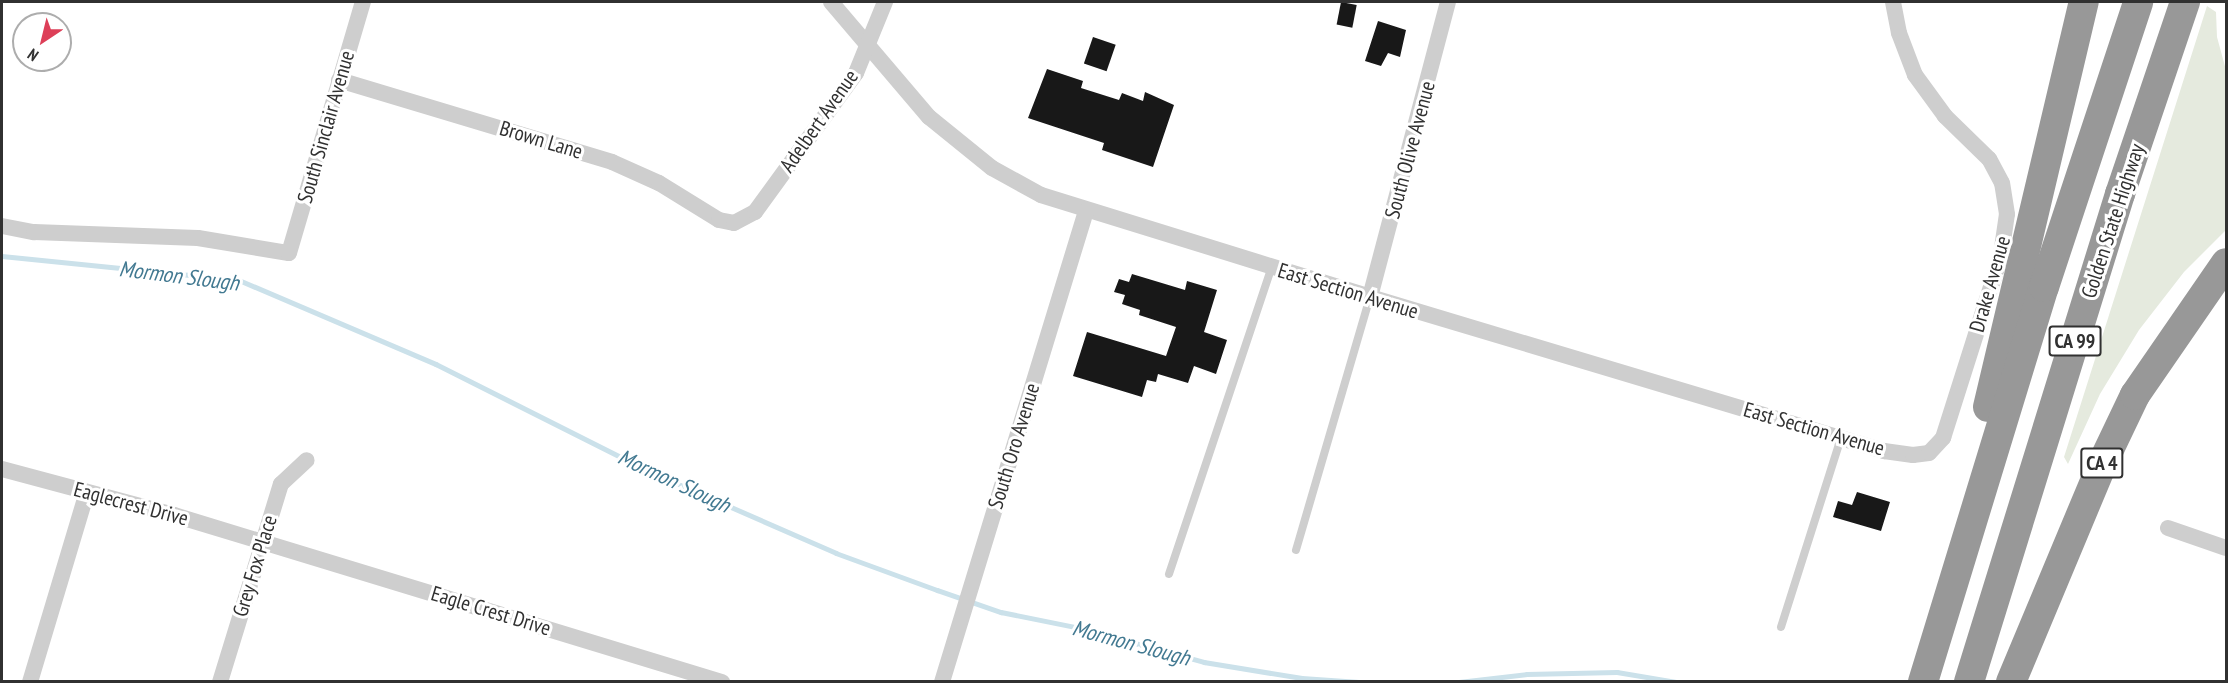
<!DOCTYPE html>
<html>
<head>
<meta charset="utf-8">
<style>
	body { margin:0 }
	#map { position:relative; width:2228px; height:683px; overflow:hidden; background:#fff; font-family:"PT Sans Narrow",sans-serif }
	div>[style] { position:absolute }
	.green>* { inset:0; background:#e5eade }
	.stream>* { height:4.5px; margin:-2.25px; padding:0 2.25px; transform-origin:2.25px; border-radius:2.25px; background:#cbe1ea }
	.building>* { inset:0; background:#181818; transform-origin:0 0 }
	.lane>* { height:8px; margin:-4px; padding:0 4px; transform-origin:4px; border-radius:4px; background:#cecece }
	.street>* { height:16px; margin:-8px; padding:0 8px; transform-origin:8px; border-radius:8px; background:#cecece }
	.highway>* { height:30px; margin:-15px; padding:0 15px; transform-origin:15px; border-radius:15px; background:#989898 }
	span { translate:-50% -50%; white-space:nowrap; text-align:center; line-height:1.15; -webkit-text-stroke:6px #fff; paint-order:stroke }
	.shield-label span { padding:2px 4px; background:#fff; border:2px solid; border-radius:4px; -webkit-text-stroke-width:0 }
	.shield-label { font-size:20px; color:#313131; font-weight:700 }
	.street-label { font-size:21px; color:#313131 }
	.water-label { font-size:22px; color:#427991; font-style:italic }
	.frame { position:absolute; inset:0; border:3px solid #313131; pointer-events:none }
	.north { position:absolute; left:12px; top:12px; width:60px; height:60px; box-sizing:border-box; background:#fff; border:2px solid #adadad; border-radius:50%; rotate:215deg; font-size:16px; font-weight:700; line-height:24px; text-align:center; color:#313131 }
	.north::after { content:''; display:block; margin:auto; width:21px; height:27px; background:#dd3f58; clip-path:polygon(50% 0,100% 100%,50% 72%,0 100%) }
</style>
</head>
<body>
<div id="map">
	<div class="green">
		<div style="clip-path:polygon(2207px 6px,2216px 12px,2217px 37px,2226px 70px,2226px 230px,2184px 272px,2139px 330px,2100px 394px,2068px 464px,2064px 457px)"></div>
	</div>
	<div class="stream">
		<div style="left:2px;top:256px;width:238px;rotate:5.8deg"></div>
		<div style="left:239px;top:280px;width:214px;rotate:23.1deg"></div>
		<div style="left:436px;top:364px;width:241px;rotate:26.7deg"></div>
		<div style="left:651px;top:472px;width:202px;rotate:23.6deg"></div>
		<div style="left:836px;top:553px;width:108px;rotate:20.1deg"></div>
		<div style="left:937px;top:590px;width:68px;rotate:19deg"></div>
		<div style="left:1001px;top:612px;width:81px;rotate:11.4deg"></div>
		<div style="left:1080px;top:628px;width:129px;rotate:15.3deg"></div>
		<div style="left:1204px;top:662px;width:99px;rotate:9.3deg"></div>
		<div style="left:1302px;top:678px;width:57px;rotate:4deg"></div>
		<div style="left:1459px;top:682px;width:68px;rotate:-6.7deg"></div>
		<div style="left:1527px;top:674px;width:90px;rotate:-1.3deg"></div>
		<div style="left:1617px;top:672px;width:61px;rotate:9.5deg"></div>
	</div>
	<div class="building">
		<div style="left:1341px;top:2px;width:16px;height:23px;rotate:11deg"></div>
		<div style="clip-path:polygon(1378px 21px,1406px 30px,1400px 57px,1388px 53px,1381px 66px,1365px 61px)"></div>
		<div style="left:1093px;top:37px;width:24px;height:28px;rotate:19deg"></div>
		<div style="clip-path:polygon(1047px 69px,1083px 81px,1081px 88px,1119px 100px,1122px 93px,1143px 101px,1145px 92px,1174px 105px,1153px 167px,1102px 150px,1104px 143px,1028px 118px)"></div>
		<div style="clip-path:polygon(1132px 274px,1185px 290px,1187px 281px,1217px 290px,1204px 332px,1227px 340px,1216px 374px,1194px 366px,1188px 383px,1158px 374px,1156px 382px,1147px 380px,1142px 397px,1073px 376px,1087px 332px,1166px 356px,1176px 327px,1139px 315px,1140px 310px,1122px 304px,1125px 295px,1114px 292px,1119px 279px,1129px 282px)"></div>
		<div style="clip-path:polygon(1857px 492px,1890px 502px,1881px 531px,1833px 517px,1838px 501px,1852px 505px)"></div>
	</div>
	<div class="lane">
		<div style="left:1296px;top:550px;width:264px;rotate:-73.7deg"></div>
		<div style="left:1169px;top:574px;width:324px;rotate:-71.5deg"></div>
		<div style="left:1781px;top:627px;width:198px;rotate:-72.4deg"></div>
	</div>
	<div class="street">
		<div style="left:831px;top:2px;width:151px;rotate:49.6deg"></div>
		<div style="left:929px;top:117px;width:81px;rotate:39deg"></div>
		<div style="left:992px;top:168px;width:56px;rotate:28.9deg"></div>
		<div style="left:1041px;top:195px;width:344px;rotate:17.2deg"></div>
		<div style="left:1370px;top:297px;width:537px;rotate:16.68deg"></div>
		<div style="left:1884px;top:451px;width:29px;rotate:8deg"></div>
		<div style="left:1913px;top:455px;width:16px;rotate:-7deg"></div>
		<div style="left:1929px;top:453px;width:21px;rotate:-47deg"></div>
		<div style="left:1943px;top:438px;width:192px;rotate:-72.4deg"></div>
		<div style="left:2001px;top:255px;width:41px;rotate:-81.7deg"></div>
		<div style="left:2007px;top:214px;width:31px;rotate:-99deg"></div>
		<div style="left:2002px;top:183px;width:27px;rotate:-118deg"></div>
		<div style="left:1989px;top:159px;width:62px;rotate:-135.7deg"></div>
		<div style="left:1945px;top:116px;width:51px;rotate:-126.2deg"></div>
		<div style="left:1915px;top:75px;width:45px;rotate:-110.9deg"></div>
		<div style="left:1899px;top:33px;width:32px;rotate:-101deg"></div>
		<div style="left:339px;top:80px;width:285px;rotate:16.7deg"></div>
		<div style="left:612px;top:162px;width:51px;rotate:24.1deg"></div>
		<div style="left:659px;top:183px;width:70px;rotate:31.7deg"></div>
		<div style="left:719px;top:220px;width:15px;rotate:11deg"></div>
		<div style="left:734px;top:223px;width:24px;rotate:-28deg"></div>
		<div style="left:755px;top:212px;width:172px;rotate:-54deg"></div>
		<div style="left:856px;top:73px;width:77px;rotate:-67.8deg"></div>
		<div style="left:2px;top:226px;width:33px;rotate:11deg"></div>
		<div style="left:34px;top:232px;width:164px;rotate:2.1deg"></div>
		<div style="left:198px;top:238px;width:92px;rotate:9.4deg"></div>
		<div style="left:289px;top:253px;width:262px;rotate:-73.6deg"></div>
		<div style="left:1370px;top:297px;width:305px;rotate:-75.2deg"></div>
		<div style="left:2px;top:469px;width:178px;rotate:15deg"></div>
		<div style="left:174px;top:515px;width:573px;rotate:16.95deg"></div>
		<div style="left:2168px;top:528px;width:61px;rotate:19deg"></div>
		<div style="left:30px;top:682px;width:198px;rotate:-73.3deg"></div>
		<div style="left:220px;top:682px;width:207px;rotate:-72.9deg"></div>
		<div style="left:281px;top:484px;width:35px;rotate:-43deg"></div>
		<div style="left:942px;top:682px;width:493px;rotate:-73deg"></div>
	</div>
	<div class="highway">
		<div style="left:1988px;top:407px;width:416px;rotate:-76.7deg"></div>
		<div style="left:1923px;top:682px;width:413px;rotate:-73deg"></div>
		<div style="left:2044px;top:287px;width:300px;rotate:-71.7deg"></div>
		<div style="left:1969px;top:682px;width:511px;rotate:-72.81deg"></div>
		<div style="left:2120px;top:194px;width:203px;rotate:-71.3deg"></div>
		<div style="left:2011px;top:682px;width:238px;rotate:-67.3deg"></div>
		<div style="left:2103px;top:462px;width:74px;rotate:-64.5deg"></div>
		<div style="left:2135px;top:395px;width:160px;rotate:-55.4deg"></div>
	</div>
	<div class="shield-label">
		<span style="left:2075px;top:341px">CA 99</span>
		<span style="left:2102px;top:463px">CA 4</span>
	</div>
	<div class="street-label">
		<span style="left:819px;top:121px;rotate:-55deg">Adelbert Avenue</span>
		<span style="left:326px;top:127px;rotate:-74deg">South Sinclair Avenue</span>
		<span style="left:541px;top:140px;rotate:17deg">Brown Lane</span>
		<span style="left:1410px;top:150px;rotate:-75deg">South Olive Avenue</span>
		<span style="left:2113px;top:221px;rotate:-72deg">Golden State Highway</span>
		<span style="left:1990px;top:284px;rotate:-74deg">Drake Avenue</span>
		<span style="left:1348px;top:291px;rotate:17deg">East Section Avenue</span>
		<span style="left:1814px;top:429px;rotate:16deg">East Section Avenue</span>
		<span style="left:1014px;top:446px;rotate:-73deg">South Oro Avenue</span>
		<span style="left:131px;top:504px;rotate:15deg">Eaglecrest Drive</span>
		<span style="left:255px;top:566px;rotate:-73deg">Grey Fox Place</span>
		<span style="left:491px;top:611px;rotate:17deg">Eagle Crest Drive</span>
	</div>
	<div class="water-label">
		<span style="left:179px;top:276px;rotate:7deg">Mormon Slough</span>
		<span style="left:674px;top:481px;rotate:25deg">Mormon Slough</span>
		<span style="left:1131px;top:643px;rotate:15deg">Mormon Slough</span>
	</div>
	<div class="frame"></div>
	<div class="north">N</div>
</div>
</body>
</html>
